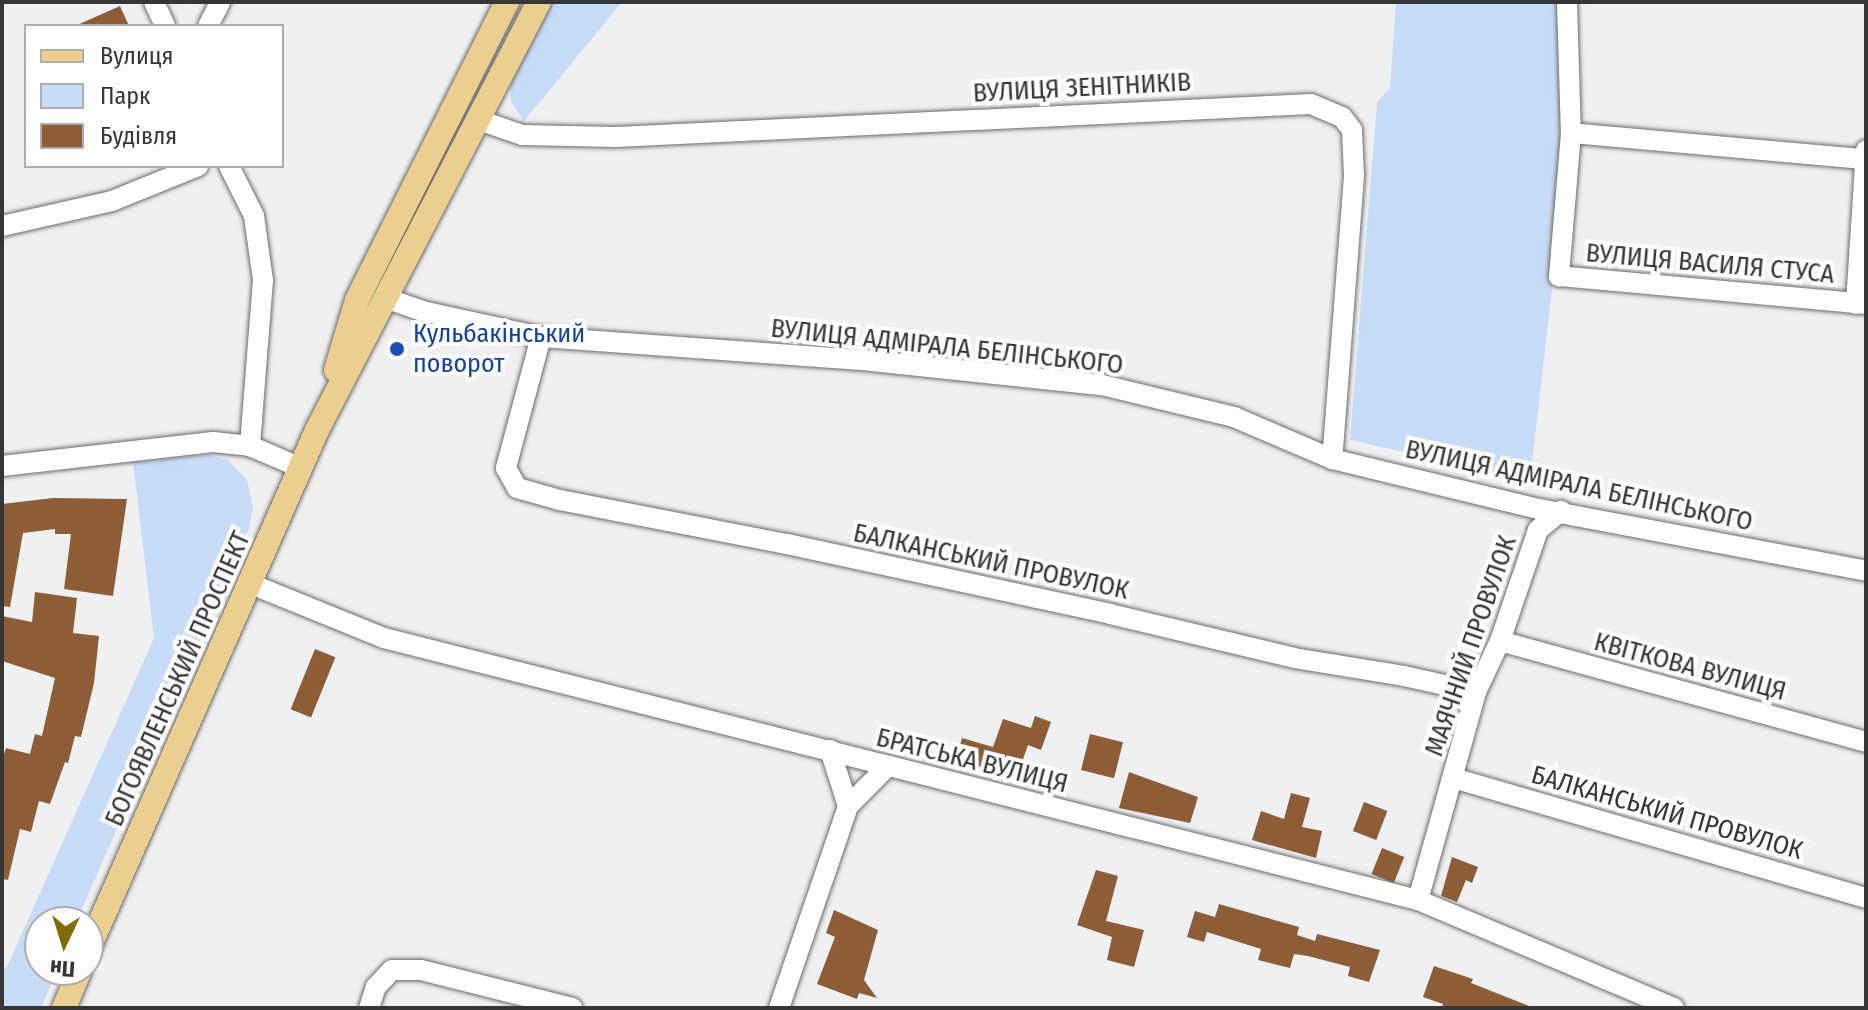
<!DOCTYPE html>
<html>
<head>
<meta charset="utf-8">
<style>
	body { margin:0 }
	#map { position:relative; width:1868px; height:1010px; overflow:hidden; background:#eff0f1; font-family:"Fira Sans Condensed",sans-serif }
	div>[style] { position:absolute }
	.green>* { inset:0; background:#c9dcf7 }
	.building>* { inset:0; background:#8d5d37; transform-origin:0 0 }
	.roads { filter:drop-shadow(0 0 2px #6a6b6c) drop-shadow(0 0 2px #6a6b6c) }
	.minor>* { height:20px; margin:-10px; padding:0 10px; transform-origin:10px; border-radius:10px; background:#fff }
	.major>* { height:24px; margin:-12px; padding:0 12px; transform-origin:12px; border-radius:12px; background:#ecce8e }
	.dots>* { width:22px; height:22px; translate:-50% -50%; box-sizing:border-box; border:4px solid #fdfdfe; border-radius:50% }
	span { translate:-50% -50%; white-space:nowrap; text-align:center; line-height:1.15; -webkit-text-stroke:8px #fdfdfe; paint-order:stroke }
	.street-label { font-size:26px; color:#363637 }
	.transit-label { font-size:26px; color:#164399 }
	.left { translate:0 -50%; text-align:left }
	.frame { position:absolute; inset:0; border:4px solid #363637; pointer-events:none }
	.legend { position:absolute; left:24px; top:24px; width:260px; height:144px; box-sizing:border-box; background:#fdfdfe; border:2px solid #adadae; margin:0; padding:10px 14px; list-style:none; font-size:24px; color:#363637 }
	.legend li { display:flex; align-items:center; gap:16px; height:40px }
	.legend b { width:40px; border:2px solid #adadae }
	.north { position:absolute; left:24px; top:906px; width:80px; height:80px; box-sizing:border-box; background:#fdfdfe; border:2px solid #adadae; border-radius:50%; rotate:184deg; font-size:22px; font-weight:700; line-height:32px; text-align:center; color:#363637 }
	.north::after { content:''; display:block; margin:auto; width:28px; height:36px; background:#806c06; clip-path:polygon(50% 0,100% 100%,50% 72%,0 100%) }
</style>
</head>
<body>
<div id="map">
	<div class="green">
		<div style="clip-path:polygon(552px 2px,622px 2px,524px 121px,511px 102px,510px 85px)"></div>
		<div style="clip-path:polygon(1396px 2px,1557px 2px,1564px 135px,1554px 272px,1530px 480px,1350px 440px,1377px 102px,1390px 88px)"></div>
		<div style="clip-path:polygon(209px 455px,228px 460px,247px 480px,253px 507px,249px 529px,76px 922px,40px 922px,40px 970px,57px 970px,41px 1008px,2px 1008px,2px 967px,6px 969px,154px 638px,133px 462px)"></div>
	</div>
	<div class="building">
		<div style="clip-path:polygon(120px 6px,129px 26px,75px 26px)"></div>
		<div style="clip-path:polygon(53px 498px,127px 499px,113px 596px,64px 589px,71px 534px,55px 534px,55px 529px,23px 533px,10px 607px,2px 606px,2px 504px)"></div>
		<div style="clip-path:polygon(35px 592px,77px 598px,73px 633px,99px 636px,94px 683px,81px 737px,75px 736px,68px 763px,65px 762px,50px 804px,39px 801px,31px 832px,20px 829px,8px 880px,2px 879px,2px 760px,6px 748px,30px 754px,35px 734px,42px 736px,55px 678px,2px 661px,2px 616px,32px 622px)"></div>
		<div style="left:315px;top:649px;width:22px;height:65px;rotate:22deg"></div>
		<div style="clip-path:polygon(1035px 716px,1051px 722px,1041px 750px,1028px 745px,1016px 779px,956px 759px,962px 738px,993px 747px,1003px 719px,1031px 728px)"></div>
		<div style="left:1090px;top:734px;width:34px;height:37px;rotate:14deg"></div>
		<div style="clip-path:polygon(1129px 772px,1198px 797px,1190px 823px,1119px 808px)"></div>
		<div style="clip-path:polygon(1291px 793px,1310px 798px,1302px 827px,1322px 831px,1316px 858px,1252px 840px,1261px 811px,1284px 819px)"></div>
		<div style="left:1364px;top:802px;width:25px;height:31px;rotate:21deg"></div>
		<div style="left:1382px;top:848px;width:24px;height:28px;rotate:22deg"></div>
		<div style="clip-path:polygon(1452px 857px,1478px 867px,1472px 883px,1466px 880px,1457px 902px,1441px 896px)"></div>
		<div style="clip-path:polygon(1096px 870px,1118px 876px,1106px 921px,1144px 930px,1134px 967px,1107px 960px,1112px 937px,1077px 925px)"></div>
		<div style="clip-path:polygon(1219px 904px,1299px 927px,1297px 935px,1315px 941px,1317px 934px,1380px 950px,1369px 982px,1348px 976px,1350px 967px,1308px 956px,1294px 954px,1290px 968px,1258px 960px,1261px 949px,1207px 932px,1204px 942px,1187px 937px,1195px 911px,1215px 917px)"></div>
		<div style="clip-path:polygon(834px 910px,878px 930px,864px 980px,877px 998px,859px 993px,857px 999px,817px 984px,835px 937px,826px 933px)"></div>
		<div style="clip-path:polygon(1434px 966px,1473px 979px,1471px 983px,1534px 1008px,1442px 1008px,1443px 1004px,1423px 997px)"></div>
	</div>
	<div class="roads">
		<div class="minor">
			<div style="left:154px;top:2px;width:26px;rotate:65deg"></div>
			<div style="left:1567px;top:2px;width:131px;rotate:88.3deg"></div>
			<div style="left:1571px;top:133px;width:144px;rotate:94.8deg"></div>
			<div style="left:1559px;top:276px;width:308px;rotate:5.2deg"></div>
			<div style="left:208px;top:26px;width:27px;rotate:-63deg"></div>
			<div style="left:479px;top:120px;width:46px;rotate:19.2deg"></div>
			<div style="left:522px;top:135px;width:94px;rotate:1.2deg"></div>
			<div style="left:616px;top:137px;width:696px;rotate:-2.72deg"></div>
			<div style="left:1311px;top:104px;width:34px;rotate:23deg"></div>
			<div style="left:1342px;top:117px;width:16px;rotate:52deg"></div>
			<div style="left:1352px;top:130px;width:46px;rotate:87.5deg"></div>
			<div style="left:1354px;top:176px;width:284px;rotate:94.4deg"></div>
			<div style="left:1571px;top:133px;width:295px;rotate:5.1deg"></div>
			<div style="left:229px;top:166px;width:56px;rotate:63.4deg"></div>
			<div style="left:254px;top:216px;width:65px;rotate:82deg"></div>
			<div style="left:263px;top:280px;width:167px;rotate:94.5deg"></div>
			<div style="left:2px;top:226px;width:113px;rotate:-12.8deg"></div>
			<div style="left:112px;top:201px;width:93px;rotate:-22.1deg"></div>
			<div style="left:388px;top:299px;width:36px;rotate:19deg"></div>
			<div style="left:422px;top:311px;width:122px;rotate:12.3deg"></div>
			<div style="left:541px;top:337px;width:332px;rotate:4.1deg"></div>
			<div style="left:872px;top:361px;width:231px;rotate:6deg"></div>
			<div style="left:1102px;top:385px;width:136px;rotate:13.6deg"></div>
			<div style="left:1234px;top:417px;width:107px;rotate:23.2deg"></div>
			<div style="left:1332px;top:459px;width:213px;rotate:13.6deg"></div>
			<div style="left:1539px;top:509px;width:333px;rotate:10.7deg"></div>
			<div style="left:1856px;top:304px;width:154px;rotate:-86.3deg"></div>
			<div style="left:541px;top:337px;width:136px;rotate:105deg"></div>
			<div style="left:506px;top:468px;width:23px;rotate:61deg"></div>
			<div style="left:517px;top:488px;width:45px;rotate:15.6deg"></div>
			<div style="left:560px;top:500px;width:231px;rotate:11deg"></div>
			<div style="left:787px;top:544px;width:330px;rotate:12.2deg"></div>
			<div style="left:1110px;top:614px;width:189px;rotate:13.4deg"></div>
			<div style="left:1294px;top:658px;width:111px;rotate:9.3deg"></div>
			<div style="left:1404px;top:676px;width:74px;rotate:12.5deg"></div>
			<div style="left:2px;top:466px;width:212px;rotate:-6.5deg"></div>
			<div style="left:213px;top:442px;width:37px;rotate:6deg"></div>
			<div style="left:250px;top:446px;width:56px;rotate:23.3deg"></div>
			<div style="left:251px;top:584px;width:144px;rotate:22.1deg"></div>
			<div style="left:384px;top:638px;width:1067px;rotate:14.22deg"></div>
			<div style="left:1418px;top:900px;width:278px;rotate:22.9deg"></div>
			<div style="left:1500px;top:641px;width:380px;rotate:15.4deg"></div>
			<div style="left:830px;top:750px;width:59px;rotate:72.2deg"></div>
			<div style="left:1453px;top:778px;width:430px;rotate:16.2deg"></div>
			<div style="left:1418px;top:900px;width:216px;rotate:-74.4deg"></div>
			<div style="left:1476px;top:692px;width:56px;rotate:-64.8deg"></div>
			<div style="left:1500px;top:641px;width:117px;rotate:-71.1deg"></div>
			<div style="left:1538px;top:530px;width:30px;rotate:-40deg"></div>
			<div style="left:369px;top:1008px;width:22px;rotate:-72deg"></div>
			<div style="left:376px;top:987px;width:23px;rotate:-47deg"></div>
			<div style="left:392px;top:970px;width:29px"></div>
			<div style="left:421px;top:970px;width:156px;rotate:14.1deg"></div>
			<div style="left:779px;top:1008px;width:213px;rotate:-71.1deg"></div>
			<div style="left:848px;top:806px;width:55px;rotate:-45deg"></div>
		</div>
		<div class="major">
			<div style="left:336px;top:370px;width:73px;rotate:-73.3deg"></div>
			<div style="left:357px;top:300px;width:334px;rotate:-63.3deg"></div>
			<div style="left:88px;top:950px;width:568px;rotate:-66.23deg"></div>
			<div style="left:317px;top:430px;width:482px;rotate:-62.6deg"></div>
			<div style="left:64px;top:1008px;width:41px;rotate:-67.2deg"></div>
		</div>
	</div>
	<div class="dots">
		<div style="left:397px;top:349px;background:#1a4fb4"></div>
	</div>
	<div class="street-label">
		<span style="left:1082px;top:88px;rotate:-3deg">ВУЛИЦЯ ЗЕНІТНИКІВ</span>
		<span style="left:1710px;top:264px;rotate:5deg">ВУЛИЦЯ ВАСИЛЯ СТУСА</span>
		<span style="left:947px;top:347px;rotate:6deg">ВУЛИЦЯ АДМІРАЛА БЕЛІНСЬКОГО</span>
		<span style="left:1579px;top:486px;rotate:12deg">ВУЛИЦЯ АДМІРАЛА БЕЛІНСЬКОГО</span>
		<span style="left:991px;top:562px;rotate:12deg">БАЛКАНСЬКИЙ ПРОВУЛОК</span>
		<span style="left:1471px;top:646px;rotate:-71deg">МАЯЧНИЙ ПРОВУЛОК</span>
		<span style="left:1690px;top:667px;rotate:15deg">КВІТКОВА ВУЛИЦЯ</span>
		<span style="left:178px;top:679px;rotate:-66deg">БОГОЯВЛЕНСЬКИЙ ПРОСПЕКТ</span>
		<span style="left:972px;top:761px;rotate:14deg">БРАТСЬКА ВУЛИЦЯ</span>
		<span style="left:1667px;top:813px;rotate:16deg">БАЛКАНСЬКИЙ ПРОВУЛОК</span>
	</div>
	<div class="transit-label">
		<span class="left" style="left:413px;top:349px">Кульбакінський<br>поворот</span>
	</div>
	<div class="frame"></div>
	<ul class="legend">
	<li><b style="height:10px;background:#ecce8e"></b>Вулиця</li>
	<li><b style="height:22px;background:#c9dcf7"></b>Парк</li>
	<li><b style="height:22px;background:#8d5d37"></b>Будівля</li>
	</ul>
	<div class="north">Пн</div>
</div>
</body>
</html>
